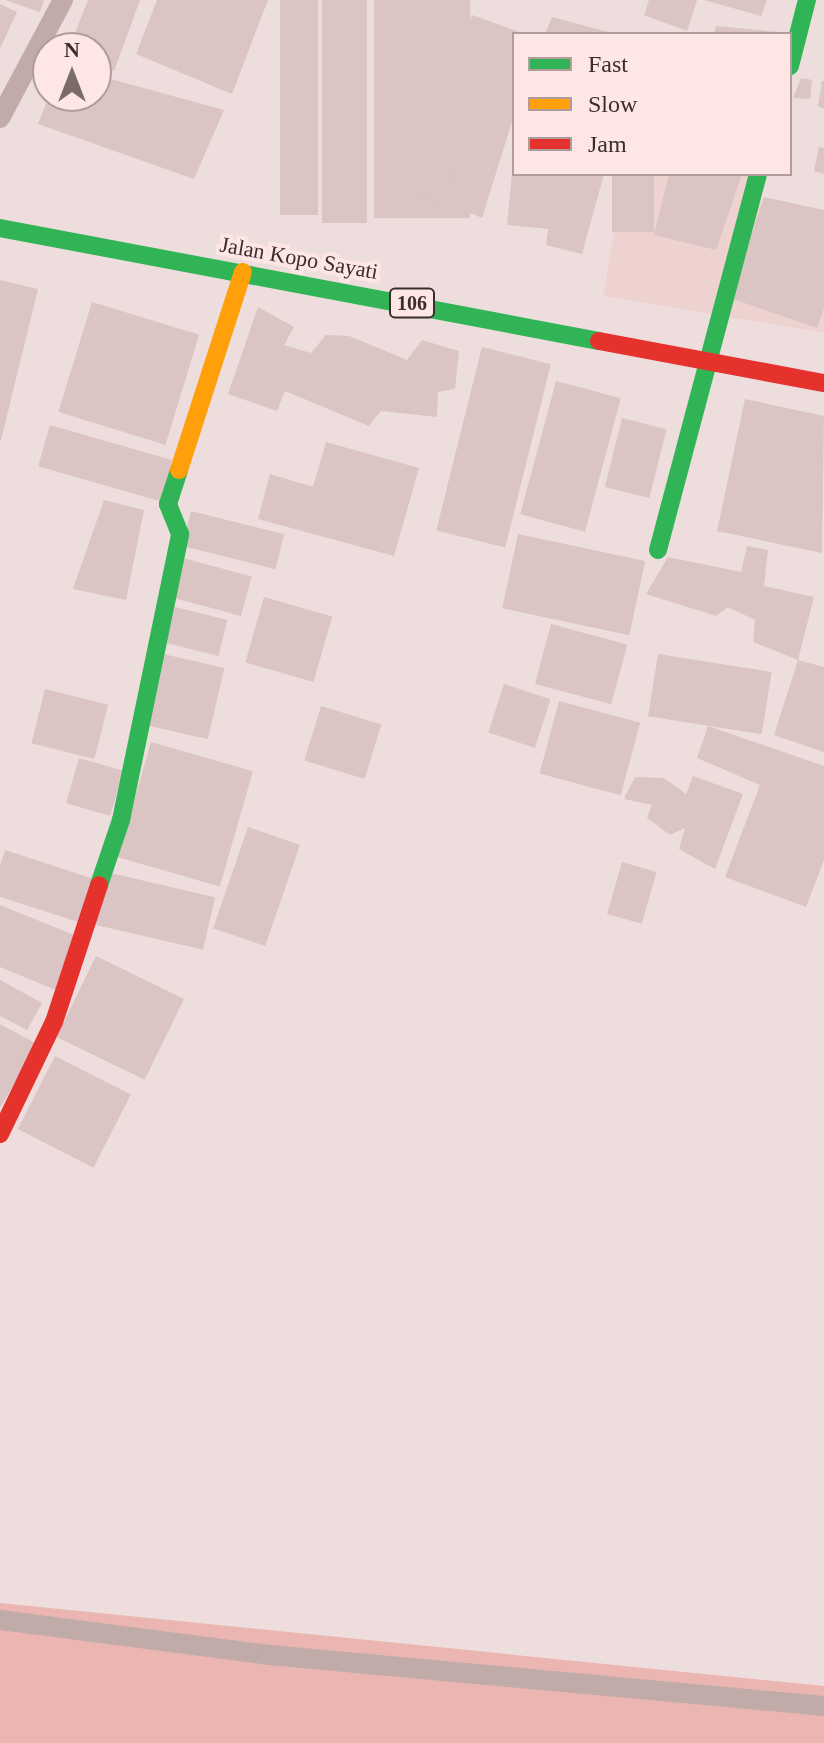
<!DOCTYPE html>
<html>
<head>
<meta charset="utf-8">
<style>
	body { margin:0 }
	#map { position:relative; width:824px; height:1743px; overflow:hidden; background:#eddddc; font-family:"Times New Roman",serif }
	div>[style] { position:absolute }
	.built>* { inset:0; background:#eed2d0 }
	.green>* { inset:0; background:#ebb6b2 }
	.building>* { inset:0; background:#dac5c4; transform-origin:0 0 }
	.lane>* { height:20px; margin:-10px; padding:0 10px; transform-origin:10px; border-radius:10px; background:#c0aba9 }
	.fast>* { height:18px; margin:-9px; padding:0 9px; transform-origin:9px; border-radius:9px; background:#30b455 }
	.slow>* { height:18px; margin:-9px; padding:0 9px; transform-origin:9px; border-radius:9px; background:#ff9f0a }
	.jam>* { height:18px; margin:-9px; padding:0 9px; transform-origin:9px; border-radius:9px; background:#e5322d }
	span { translate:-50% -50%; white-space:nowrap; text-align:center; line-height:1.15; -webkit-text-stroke:8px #fde6e4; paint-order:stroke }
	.shield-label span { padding:2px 6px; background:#fde6e4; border:2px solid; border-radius:6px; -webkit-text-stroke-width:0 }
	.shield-label { font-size:20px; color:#392e2d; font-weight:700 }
	.street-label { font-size:22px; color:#392e2d }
	.legend { position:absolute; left:512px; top:32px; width:280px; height:144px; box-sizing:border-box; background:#fde6e4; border:2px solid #af9c9b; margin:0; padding:10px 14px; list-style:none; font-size:24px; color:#392e2d }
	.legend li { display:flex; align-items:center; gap:16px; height:40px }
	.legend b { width:40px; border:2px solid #af9c9b }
	.north { position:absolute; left:32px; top:32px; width:80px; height:80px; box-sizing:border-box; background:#fde6e4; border:2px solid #af9c9b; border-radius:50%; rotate:0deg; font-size:22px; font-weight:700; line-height:32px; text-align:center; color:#392e2d }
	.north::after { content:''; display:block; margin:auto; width:28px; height:36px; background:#786b6a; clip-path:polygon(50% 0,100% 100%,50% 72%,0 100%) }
</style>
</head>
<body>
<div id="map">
	<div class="built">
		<div style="clip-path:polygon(625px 174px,763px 174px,760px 216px,824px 228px,824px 333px,603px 296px)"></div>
	</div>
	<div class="green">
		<div style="clip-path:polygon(0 1603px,824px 1686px,824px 1743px,0 1743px)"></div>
	</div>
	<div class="building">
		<div style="clip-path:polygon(5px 0,44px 0,40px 12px)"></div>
		<div style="clip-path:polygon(88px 0,140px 0,114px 71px,96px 65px,96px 48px,69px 48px)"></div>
		<div style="clip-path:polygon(157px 0,268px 0,232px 94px,136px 54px)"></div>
		<div style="left:280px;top:0;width:38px;height:215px"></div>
		<div style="left:322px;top:0;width:45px;height:223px"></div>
		<div style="left:374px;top:0;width:96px;height:218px"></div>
		<div style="clip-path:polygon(649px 0,697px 0,687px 31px,644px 15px)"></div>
		<div style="clip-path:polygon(704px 0,767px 0,761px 16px)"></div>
		<div style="clip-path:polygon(0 4px,17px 12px,0 49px)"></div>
		<div style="clip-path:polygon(472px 15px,525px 34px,514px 34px,514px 115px,482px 218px,447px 203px,460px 150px,432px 143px)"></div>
		<div style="clip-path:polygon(552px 17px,612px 33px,612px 34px,545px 34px)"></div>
		<div style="clip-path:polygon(716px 26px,779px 32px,779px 34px,714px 34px)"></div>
		<div style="clip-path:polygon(96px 75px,224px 110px,194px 179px,38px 124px,49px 96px,96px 96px)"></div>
		<div style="clip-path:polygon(801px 78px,812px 80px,810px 99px,793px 98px)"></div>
		<div style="clip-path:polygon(822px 81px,824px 81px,824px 109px,818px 106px)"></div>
		<div style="clip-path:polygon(819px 147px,824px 148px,824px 174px,814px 171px)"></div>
		<div style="clip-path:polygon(427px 160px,448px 167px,436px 203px,417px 192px)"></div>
		<div style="clip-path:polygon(512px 174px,604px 174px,582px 254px,546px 245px,548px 229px,507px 225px)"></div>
		<div style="left:612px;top:174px;width:42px;height:58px"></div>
		<div style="clip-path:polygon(669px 174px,742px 174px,716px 250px,654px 235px)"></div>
		<div style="clip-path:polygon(764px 197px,824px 210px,824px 308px,817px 328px,730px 298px)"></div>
		<div style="clip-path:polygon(0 280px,38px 289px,1px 440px,0 440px)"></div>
		<div style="left:92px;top:302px;width:112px;height:115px;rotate:17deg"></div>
		<div style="clip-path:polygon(258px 307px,294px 327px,284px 345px,311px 353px,326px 335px,349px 336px,407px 360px,422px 340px,459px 351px,455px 389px,438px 392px,437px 417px,381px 411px,369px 426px,285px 391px,277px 411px,228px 394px)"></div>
		<div style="left:482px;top:347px;width:71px;height:189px;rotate:14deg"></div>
		<div style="left:556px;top:381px;width:67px;height:138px;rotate:15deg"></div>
		<div style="clip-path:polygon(745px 399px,824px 416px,822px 553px,717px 531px)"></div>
		<div style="left:622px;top:418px;width:46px;height:71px;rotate:14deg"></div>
		<div style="left:50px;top:425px;width:127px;height:43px;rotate:16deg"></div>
		<div style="clip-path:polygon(326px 442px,419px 468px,394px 556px,258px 519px,270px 474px,313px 487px)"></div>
		<div style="clip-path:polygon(104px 500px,144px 510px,126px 600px,73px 589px)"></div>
		<div style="left:191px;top:511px;width:96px;height:36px;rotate:14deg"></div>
		<div style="left:518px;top:534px;width:130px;height:76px;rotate:12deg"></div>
		<div style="clip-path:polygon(747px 546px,768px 550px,764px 586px,814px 597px,798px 660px,824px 667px,824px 752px,774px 735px,798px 660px,753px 642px,755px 620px,728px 607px,716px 616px,646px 594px,668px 557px,741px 572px)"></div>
		<div style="left:183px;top:558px;width:71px;height:41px;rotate:15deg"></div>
		<div style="left:264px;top:597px;width:71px;height:68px;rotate:16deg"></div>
		<div style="left:175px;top:607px;width:54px;height:37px;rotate:14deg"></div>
		<div style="left:551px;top:624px;width:79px;height:62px;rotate:15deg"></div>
		<div style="left:159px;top:653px;width:67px;height:73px;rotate:13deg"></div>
		<div style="left:658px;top:654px;width:115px;height:63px;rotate:9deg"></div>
		<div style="left:504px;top:684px;width:49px;height:51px;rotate:18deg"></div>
		<div style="left:45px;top:689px;width:65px;height:56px;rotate:14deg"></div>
		<div style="left:559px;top:701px;width:84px;height:75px;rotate:15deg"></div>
		<div style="left:321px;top:706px;width:63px;height:57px;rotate:17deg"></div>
		<div style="clip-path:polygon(708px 726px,824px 766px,824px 860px,806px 907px,725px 877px,760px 785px,697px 758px)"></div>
		<div style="left:151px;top:742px;width:106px;height:120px;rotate:16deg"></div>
		<div style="left:79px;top:758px;width:46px;height:47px;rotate:16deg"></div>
		<div style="clip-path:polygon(693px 776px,743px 794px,715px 869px,679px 849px,685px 828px,670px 835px,647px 818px,652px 805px,624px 799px,635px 777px,664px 778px,686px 794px)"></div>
		<div style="left:248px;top:827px;width:55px;height:107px;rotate:19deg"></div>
		<div style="left:5px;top:850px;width:98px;height:46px;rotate:18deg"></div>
		<div style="left:622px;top:862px;width:36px;height:54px;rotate:16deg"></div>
		<div style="left:106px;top:872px;width:112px;height:54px;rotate:13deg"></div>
		<div style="clip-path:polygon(0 905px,79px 937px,56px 990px,0 967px)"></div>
		<div style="left:96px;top:956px;width:98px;height:90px;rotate:26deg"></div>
		<div style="clip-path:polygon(0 980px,42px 1003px,27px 1030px,0 1016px)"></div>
		<div style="clip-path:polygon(0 1024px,37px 1044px,0 1108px)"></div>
		<div style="left:55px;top:1056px;width:85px;height:82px;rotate:27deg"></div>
	</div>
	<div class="lane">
		<div style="left:0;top:118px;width:134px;rotate:-61.9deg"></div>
		<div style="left:0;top:1620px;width:272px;rotate:7.4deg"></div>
		<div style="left:270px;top:1655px;width:556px;rotate:5.26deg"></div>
	</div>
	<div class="fast">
		<div style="left:790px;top:66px;width:68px;rotate:-75.6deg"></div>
		<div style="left:0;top:228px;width:610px;rotate:10.68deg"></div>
		<div style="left:658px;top:550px;width:389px;rotate:-75.1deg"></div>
		<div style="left:99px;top:885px;width:69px;rotate:-71.3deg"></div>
		<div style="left:121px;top:820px;width:292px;rotate:-78.3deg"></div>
		<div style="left:180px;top:534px;width:32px;rotate:-112deg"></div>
		<div style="left:168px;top:504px;width:36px;rotate:-72deg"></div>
	</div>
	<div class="slow">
		<div style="left:179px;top:470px;width:208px;rotate:-72.1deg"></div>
	</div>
	<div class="jam">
		<div style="left:599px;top:341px;width:229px;rotate:10.6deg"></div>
		<div style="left:0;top:1134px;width:124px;rotate:-64.3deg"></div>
		<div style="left:54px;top:1022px;width:144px;rotate:-71.8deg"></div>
	</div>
	<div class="shield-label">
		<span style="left:412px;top:303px">106</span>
	</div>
	<div class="street-label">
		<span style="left:299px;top:258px;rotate:10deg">Jalan Kopo Sayati</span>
	</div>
	<ul class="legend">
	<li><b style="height:10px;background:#30b455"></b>Fast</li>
	<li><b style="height:10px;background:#ff9f0a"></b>Slow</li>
	<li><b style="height:10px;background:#e5322d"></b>Jam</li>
	</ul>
	<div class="north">N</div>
</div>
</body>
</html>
